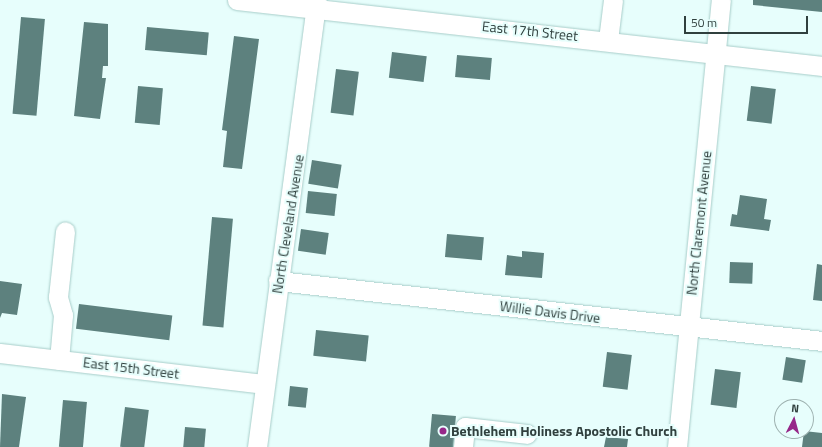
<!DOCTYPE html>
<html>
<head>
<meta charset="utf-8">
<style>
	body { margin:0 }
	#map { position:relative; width:822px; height:447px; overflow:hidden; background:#e7fefc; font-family:"Titillium Web",sans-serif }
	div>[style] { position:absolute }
	.building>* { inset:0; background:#5d817e; transform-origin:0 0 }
	.roads { filter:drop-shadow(0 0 1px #a7cdc9) drop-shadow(0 0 1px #a7cdc9) }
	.minor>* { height:19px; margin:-9.5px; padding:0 9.5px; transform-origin:9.5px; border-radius:9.5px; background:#fff }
	.dots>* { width:11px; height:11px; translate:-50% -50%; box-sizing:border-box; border:2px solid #e7fefc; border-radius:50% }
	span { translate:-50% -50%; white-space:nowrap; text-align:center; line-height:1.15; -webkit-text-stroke:4px #e7fefc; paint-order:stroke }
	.street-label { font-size:14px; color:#30403e }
	.poi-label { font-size:14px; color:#30403e; font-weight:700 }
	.left { translate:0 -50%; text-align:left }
	.north { position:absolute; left:774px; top:399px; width:40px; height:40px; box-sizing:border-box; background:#e7fefc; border:1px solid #9eb2b0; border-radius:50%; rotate:6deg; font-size:11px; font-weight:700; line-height:16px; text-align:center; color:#30403e }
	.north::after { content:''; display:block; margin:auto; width:14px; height:18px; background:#962889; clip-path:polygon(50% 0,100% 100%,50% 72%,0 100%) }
	.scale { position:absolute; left:684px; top:16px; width:124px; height:18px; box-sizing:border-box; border:2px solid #30403e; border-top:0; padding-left:5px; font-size:12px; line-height:14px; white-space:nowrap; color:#30403e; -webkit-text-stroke:3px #e7fefc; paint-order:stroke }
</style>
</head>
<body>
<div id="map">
	<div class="building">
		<div style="clip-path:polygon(753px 0,822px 0,822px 12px,753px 5px)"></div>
		<div style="left:21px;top:17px;width:24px;height:97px;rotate:5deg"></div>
		<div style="clip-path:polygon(84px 22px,108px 24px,108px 66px,103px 66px,102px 78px,106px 78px,100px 119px,74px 116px)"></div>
		<div style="left:147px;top:27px;width:62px;height:23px;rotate:5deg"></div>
		<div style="clip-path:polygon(234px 36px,259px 39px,242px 169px,223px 167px,227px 131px,222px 130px)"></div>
		<div style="left:392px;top:52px;width:35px;height:26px;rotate:7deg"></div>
		<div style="left:457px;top:55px;width:35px;height:22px;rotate:5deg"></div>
		<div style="left:336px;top:69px;width:23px;height:44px;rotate:7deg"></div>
		<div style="left:138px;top:86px;width:25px;height:37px;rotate:5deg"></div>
		<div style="left:751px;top:86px;width:25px;height:35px;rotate:7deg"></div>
		<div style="left:312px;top:160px;width:30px;height:24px;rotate:9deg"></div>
		<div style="left:308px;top:191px;width:29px;height:22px;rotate:6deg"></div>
		<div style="clip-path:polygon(740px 195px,767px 199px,764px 219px,771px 220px,769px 231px,730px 226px,732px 214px,737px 215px)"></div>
		<div style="left:212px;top:217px;width:21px;height:109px;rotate:5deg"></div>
		<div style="left:301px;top:229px;width:28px;height:22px;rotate:8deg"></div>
		<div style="left:447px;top:234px;width:37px;height:23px;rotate:5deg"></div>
		<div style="clip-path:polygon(522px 251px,544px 253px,542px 278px,505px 275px,507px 255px,522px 257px)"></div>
		<div style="left:730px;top:262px;width:23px;height:21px;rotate:2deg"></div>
		<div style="clip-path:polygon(817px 264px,822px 265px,822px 301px,813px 300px)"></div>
		<div style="clip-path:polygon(0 281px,22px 284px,17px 315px,2px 313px,0 318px)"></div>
		<div style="left:79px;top:304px;width:94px;height:25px;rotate:7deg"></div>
		<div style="left:316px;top:330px;width:53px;height:26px;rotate:6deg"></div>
		<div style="left:607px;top:352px;width:25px;height:35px;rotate:7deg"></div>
		<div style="left:786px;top:357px;width:20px;height:23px;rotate:9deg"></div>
		<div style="left:715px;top:369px;width:26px;height:36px;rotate:7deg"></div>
		<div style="left:290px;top:386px;width:18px;height:20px;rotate:6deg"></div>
		<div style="clip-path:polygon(2px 394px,26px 397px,19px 447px,0 447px)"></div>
		<div style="left:63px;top:400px;width:24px;height:47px;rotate:5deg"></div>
		<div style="left:125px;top:407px;width:24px;height:40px;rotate:7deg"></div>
		<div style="left:432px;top:414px;width:24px;height:33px;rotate:5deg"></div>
		<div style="left:185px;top:427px;width:21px;height:20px;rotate:5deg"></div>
		<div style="clip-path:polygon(804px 431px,822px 433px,822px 447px,802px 447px)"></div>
		<div style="clip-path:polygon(606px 437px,628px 439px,627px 447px,604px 447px)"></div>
	</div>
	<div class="roads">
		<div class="minor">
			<div style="left:237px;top:0;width:589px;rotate:6.44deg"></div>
			<div style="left:608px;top:40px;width:40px;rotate:-82.9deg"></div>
			<div style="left:278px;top:281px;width:547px;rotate:6.29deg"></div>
			<div style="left:0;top:353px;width:265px;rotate:6.7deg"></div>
			<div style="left:59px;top:360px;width:45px;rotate:-84.9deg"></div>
			<div style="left:63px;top:315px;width:19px;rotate:-106deg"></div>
			<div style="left:58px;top:297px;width:66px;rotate:-83.9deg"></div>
			<div style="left:257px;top:447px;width:451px;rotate:-82.4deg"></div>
			<div style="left:463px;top:447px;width:20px;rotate:-84deg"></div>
			<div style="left:465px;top:427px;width:62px;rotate:6.4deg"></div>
			<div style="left:677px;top:447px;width:449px;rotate:-84.4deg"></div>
		</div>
	</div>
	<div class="dots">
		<div style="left:443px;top:431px;background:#962889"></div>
	</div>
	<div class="street-label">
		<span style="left:530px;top:31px;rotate:6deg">East 17th Street</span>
		<span style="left:699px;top:223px;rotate:-84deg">North Claremont Avenue</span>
		<span style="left:288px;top:224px;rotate:-81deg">North Cleveland Avenue</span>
		<span style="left:550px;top:312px;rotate:7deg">Willie Davis Drive</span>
		<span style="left:131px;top:368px;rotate:7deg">East 15th Street</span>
	</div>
	<div class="poi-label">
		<span class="left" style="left:451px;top:431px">Bethlehem Holiness Apostolic Church</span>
	</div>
	<div class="north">N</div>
	<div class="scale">50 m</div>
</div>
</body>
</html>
